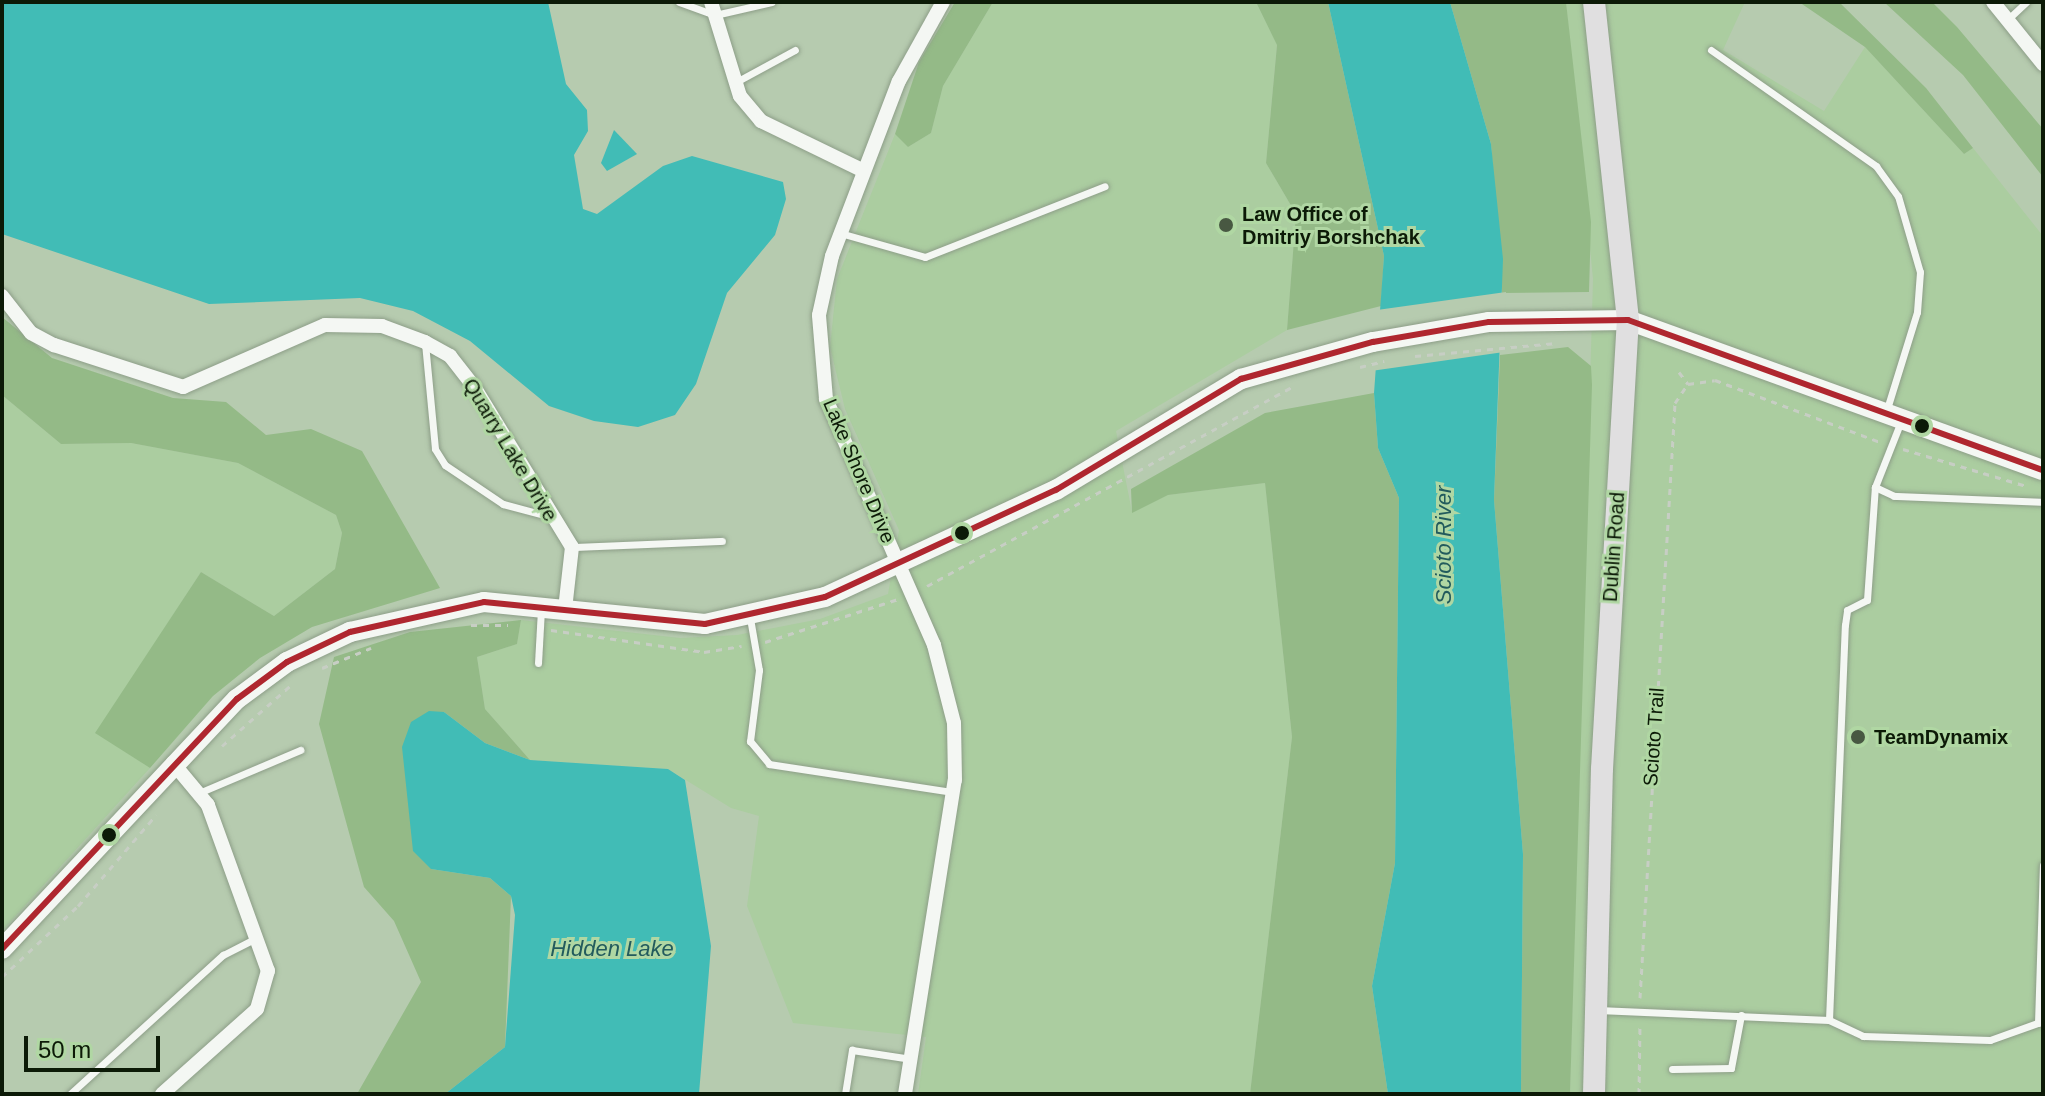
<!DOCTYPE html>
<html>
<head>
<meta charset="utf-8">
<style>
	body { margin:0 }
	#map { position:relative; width:2045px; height:1096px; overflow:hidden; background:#b6cbaf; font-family:Helvetica,sans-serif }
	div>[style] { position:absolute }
	.built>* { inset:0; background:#abcda0 }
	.green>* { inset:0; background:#94ba87 }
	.water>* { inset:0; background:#41bcb6 }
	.pier>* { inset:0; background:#b6cbaf }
	.path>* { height:3px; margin-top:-1.5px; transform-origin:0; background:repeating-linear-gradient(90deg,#c7cec4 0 6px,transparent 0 12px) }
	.roads { filter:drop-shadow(0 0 2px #8d9e88) drop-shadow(0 0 2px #8d9e88) }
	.service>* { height:7px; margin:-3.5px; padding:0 3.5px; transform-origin:3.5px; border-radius:3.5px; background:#f4f7f3 }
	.minor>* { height:14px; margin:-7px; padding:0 7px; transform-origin:7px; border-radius:7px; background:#f4f7f3 }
	.secondary>* { height:20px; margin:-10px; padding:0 10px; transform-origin:10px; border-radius:10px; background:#f4f7f3 }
	.primary>* { height:22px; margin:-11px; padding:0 11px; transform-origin:11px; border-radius:11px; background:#e0dfe0 }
	.bus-1>* { height:6px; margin:-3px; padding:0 3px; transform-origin:3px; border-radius:3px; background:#af272f }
	.dots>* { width:22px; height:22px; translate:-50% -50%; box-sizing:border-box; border:4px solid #b0d7a3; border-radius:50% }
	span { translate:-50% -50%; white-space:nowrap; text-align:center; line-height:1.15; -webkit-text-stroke:6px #b0d7a3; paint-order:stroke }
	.poi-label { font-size:20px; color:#0c1a07; font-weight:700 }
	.left { translate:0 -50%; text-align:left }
	.street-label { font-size:20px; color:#0c1a07 }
	.water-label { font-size:22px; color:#225b5d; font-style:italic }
	.frame { position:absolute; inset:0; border:4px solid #0c1a07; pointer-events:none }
	.scale { position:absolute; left:24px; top:1036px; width:136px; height:36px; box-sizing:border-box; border:4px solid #0c1a07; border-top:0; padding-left:10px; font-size:24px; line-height:28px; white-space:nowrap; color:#0c1a07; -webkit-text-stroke:6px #b0d7a3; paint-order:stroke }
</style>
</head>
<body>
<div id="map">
	<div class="built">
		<div style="clip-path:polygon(993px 2px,1256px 2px,1277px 44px,1266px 163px,1296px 214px,1287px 330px,1116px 431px,1132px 512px,1168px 495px,1265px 483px,1292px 737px,1250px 1094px,918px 1094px,926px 1037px,793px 1023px,747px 906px,759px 816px,731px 808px,668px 769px,530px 760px,485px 709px,477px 657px,517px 644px,521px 620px,680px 638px,737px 635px,820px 619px,888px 594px,899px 530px,845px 409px,830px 347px,837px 279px,895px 134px,908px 147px,931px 133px,943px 86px)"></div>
		<div style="clip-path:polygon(1566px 2px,1745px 2px,1723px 50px,1824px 111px,1865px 47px,1964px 154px,1973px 148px,2043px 236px,2043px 1094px,1570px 1094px,1593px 279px)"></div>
		<div style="clip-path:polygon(2px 395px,61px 444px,131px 443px,238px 463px,336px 515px,342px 533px,335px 569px,274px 616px,201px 572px,96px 733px,150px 768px,2px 931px)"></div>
	</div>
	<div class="green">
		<div style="clip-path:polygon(955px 2px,993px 2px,943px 86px,931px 133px,908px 147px,895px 134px,919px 62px)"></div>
		<div style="clip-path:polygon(1256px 2px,1328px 2px,1384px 256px,1381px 306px,1287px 330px,1296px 214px,1266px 163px,1277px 45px)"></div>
		<div style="clip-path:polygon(1450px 2px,1566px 2px,1591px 222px,1589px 292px,1502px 293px,1491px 144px)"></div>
		<div style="clip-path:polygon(1799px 2px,1839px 2px,1926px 88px,1973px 148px,1964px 154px,1865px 47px)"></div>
		<div style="clip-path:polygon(1884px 2px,1932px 2px,1957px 27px,2043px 129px,2043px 177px,1963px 75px)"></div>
		<div style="clip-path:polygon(2px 317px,52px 358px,173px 398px,226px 402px,266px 435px,311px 429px,362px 451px,440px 588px,312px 627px,260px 658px,213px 696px,150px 768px,95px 733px,201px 572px,274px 616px,335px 569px,342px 533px,336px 515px,238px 463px,131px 443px,61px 444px,2px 395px)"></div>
		<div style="clip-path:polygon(1568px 347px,1591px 366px,1592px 385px,1570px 1094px,1521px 1094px,1523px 854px,1494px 500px,1500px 355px)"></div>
		<div style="clip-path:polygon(1374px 393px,1378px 448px,1399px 498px,1395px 863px,1372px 986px,1388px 1094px,1250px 1094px,1292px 737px,1265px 483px,1168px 495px,1132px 513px,1131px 489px,1265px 413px)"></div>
		<div style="clip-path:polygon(521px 620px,517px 644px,477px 657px,485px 709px,530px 760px,485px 743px,444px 712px,431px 869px,490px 878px,511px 896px,505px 1047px,445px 1094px,357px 1094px,421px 982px,394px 921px,364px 887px,319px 724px,334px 657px,410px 632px)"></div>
	</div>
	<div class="water">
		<div style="clip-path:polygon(2px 2px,548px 2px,566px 84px,587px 110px,588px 131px,574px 155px,583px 209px,597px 214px,663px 166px,692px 156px,783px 182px,786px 199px,775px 235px,727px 293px,696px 384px,675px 415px,638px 427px,594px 421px,549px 406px,470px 341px,413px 311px,360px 298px,209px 304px,2px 234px)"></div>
		<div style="clip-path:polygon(1328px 2px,1450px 2px,1491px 144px,1503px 259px,1494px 500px,1523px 854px,1521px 1094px,1388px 1094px,1372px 986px,1395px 863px,1399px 498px,1378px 448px,1374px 393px,1384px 256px)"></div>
		<div style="clip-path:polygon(614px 130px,637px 154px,607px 171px,601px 163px)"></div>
		<div style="clip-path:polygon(429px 711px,444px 712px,485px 743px,530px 760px,668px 769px,685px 780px,711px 946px,699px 1094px,445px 1094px,505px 1047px,515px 915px,511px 896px,490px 878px,431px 869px,413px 851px,402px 747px,411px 722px)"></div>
	</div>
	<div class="pier">
		<div style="clip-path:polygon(1506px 292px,1504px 352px,1371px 371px,1377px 310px)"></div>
	</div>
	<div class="path">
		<div style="left:1415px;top:356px;width:142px;rotate:-5.3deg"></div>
		<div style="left:1360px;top:367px;width:25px;rotate:-14deg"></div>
		<div style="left:1679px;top:372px;width:15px;rotate:53deg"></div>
		<div style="left:1903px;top:449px;width:128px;rotate:16.7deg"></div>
		<div style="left:927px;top:586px;width:419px;rotate:-28.6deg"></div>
		<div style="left:471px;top:625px;width:37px"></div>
		<div style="left:551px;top:630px;width:155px;rotate:8.2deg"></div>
		<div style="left:704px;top:652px;width:38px;rotate:-9deg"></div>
		<div style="left:765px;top:642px;width:140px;rotate:-17.9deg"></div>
		<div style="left:322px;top:668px;width:53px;rotate:-22.2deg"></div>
		<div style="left:222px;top:746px;width:92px;rotate:-41.5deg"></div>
		<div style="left:2px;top:977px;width:104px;rotate:-43.1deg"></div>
		<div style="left:78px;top:906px;width:120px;rotate:-49.4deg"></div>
		<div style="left:1640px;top:998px;width:596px;rotate:-86.63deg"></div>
		<div style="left:1675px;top:403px;width:23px;rotate:-56deg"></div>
		<div style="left:1688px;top:384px;width:27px;rotate:-8deg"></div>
		<div style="left:1715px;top:380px;width:176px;rotate:20.6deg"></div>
		<div style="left:1639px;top:1094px;width:68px;rotate:-89.2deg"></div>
	</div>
	<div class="roads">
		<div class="service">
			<div style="left:679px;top:2px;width:38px;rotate:20deg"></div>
			<div style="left:715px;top:15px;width:58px;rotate:-12.8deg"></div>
			<div style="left:2007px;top:20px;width:26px;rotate:-43deg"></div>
			<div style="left:1711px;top:50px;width:202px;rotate:35.1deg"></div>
			<div style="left:1876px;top:166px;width:37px;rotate:54deg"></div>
			<div style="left:1898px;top:196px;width:79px;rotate:73.9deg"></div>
			<div style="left:1920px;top:272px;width:40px;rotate:94.3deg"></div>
			<div style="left:1917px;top:312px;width:105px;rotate:107.2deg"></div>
			<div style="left:736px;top:82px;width:67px;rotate:-28.5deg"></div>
			<div style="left:840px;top:233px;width:88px;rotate:15.8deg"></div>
			<div style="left:925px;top:257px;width:193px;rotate:-21.5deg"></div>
			<div style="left:425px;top:343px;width:106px;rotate:84.6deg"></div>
			<div style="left:435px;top:449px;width:19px;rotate:58deg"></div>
			<div style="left:445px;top:465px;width:70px;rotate:33.9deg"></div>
			<div style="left:503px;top:504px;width:47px;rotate:14.9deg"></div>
			<div style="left:1875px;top:487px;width:21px;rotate:25deg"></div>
			<div style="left:1894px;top:496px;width:149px;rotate:2.3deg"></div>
			<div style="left:572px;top:547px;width:150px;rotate:-2.3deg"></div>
			<div style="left:750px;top:618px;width:53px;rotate:80.2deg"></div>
			<div style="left:759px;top:670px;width:72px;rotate:97.2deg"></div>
			<div style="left:750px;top:741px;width:30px;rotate:50deg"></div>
			<div style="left:769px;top:764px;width:186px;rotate:8.7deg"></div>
			<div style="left:538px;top:663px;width:54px;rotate:-86.8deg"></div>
			<div style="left:201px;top:792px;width:108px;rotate:-23deg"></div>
			<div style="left:1598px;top:1010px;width:231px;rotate:2.5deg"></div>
			<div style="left:1829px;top:1020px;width:38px;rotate:25deg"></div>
			<div style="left:1863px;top:1036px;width:127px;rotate:1.8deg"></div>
			<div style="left:1990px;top:1040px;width:56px;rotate:-19.7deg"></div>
			<div style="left:1829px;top:1020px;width:395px;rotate:-87.7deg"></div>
			<div style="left:1845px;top:625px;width:15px;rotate:-82deg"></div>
			<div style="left:1847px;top:610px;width:22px;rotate:-27deg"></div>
			<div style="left:1867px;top:600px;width:113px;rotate:-86deg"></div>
			<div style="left:1875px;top:487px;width:71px;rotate:-68.5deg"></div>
			<div style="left:2038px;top:1023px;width:158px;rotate:-88.2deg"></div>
			<div style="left:1672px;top:1069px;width:59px;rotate:-1deg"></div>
			<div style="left:1731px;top:1068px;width:54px;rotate:-79.3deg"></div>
			<div style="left:70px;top:1094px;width:207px;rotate:-42.3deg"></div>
			<div style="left:223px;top:955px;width:37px;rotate:-27deg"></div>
			<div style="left:845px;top:1094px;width:45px;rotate:-81deg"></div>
			<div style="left:852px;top:1050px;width:60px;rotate:8.7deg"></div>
		</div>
		<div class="minor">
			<div style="left:711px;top:2px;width:98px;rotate:72.9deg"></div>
			<div style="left:740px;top:96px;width:33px;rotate:50deg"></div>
			<div style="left:761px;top:121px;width:114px;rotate:25.9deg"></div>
			<div style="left:1993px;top:2px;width:80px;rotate:51.1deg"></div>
			<div style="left:2px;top:296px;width:47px;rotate:51.9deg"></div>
			<div style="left:31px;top:333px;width:26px;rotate:28deg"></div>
			<div style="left:54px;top:345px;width:136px;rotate:18deg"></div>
			<div style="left:183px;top:387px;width:155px;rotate:-23.6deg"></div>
			<div style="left:325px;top:325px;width:57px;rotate:1deg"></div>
			<div style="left:382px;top:326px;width:46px;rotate:20.4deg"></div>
			<div style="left:425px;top:342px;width:29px;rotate:29deg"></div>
			<div style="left:450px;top:356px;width:37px;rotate:52deg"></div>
			<div style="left:473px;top:385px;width:190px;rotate:58.6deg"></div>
			<div style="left:572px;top:547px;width:62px;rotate:96.4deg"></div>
			<div style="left:162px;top:1094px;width:127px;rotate:-41.8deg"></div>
			<div style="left:257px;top:1009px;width:40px;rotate:-74deg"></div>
			<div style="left:268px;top:971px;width:177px;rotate:-109.9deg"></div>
			<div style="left:208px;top:805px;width:55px;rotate:-129.8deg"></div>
			<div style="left:905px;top:1094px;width:318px;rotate:-81deg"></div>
			<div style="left:955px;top:780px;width:57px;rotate:-91deg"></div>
			<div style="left:954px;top:723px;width:81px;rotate:-104.4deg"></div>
			<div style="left:934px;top:645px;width:269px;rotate:-113.7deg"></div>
			<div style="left:826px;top:399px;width:84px;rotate:-94.8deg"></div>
			<div style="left:819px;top:315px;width:60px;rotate:-77.6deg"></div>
			<div style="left:832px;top:256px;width:187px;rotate:-69.1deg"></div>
			<div style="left:899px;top:81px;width:90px;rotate:-60.9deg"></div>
		</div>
		<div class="secondary">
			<div style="left:2px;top:949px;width:343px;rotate:-46.8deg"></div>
			<div style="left:237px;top:699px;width:62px;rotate:-36.5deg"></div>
			<div style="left:287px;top:662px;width:70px;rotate:-25.5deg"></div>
			<div style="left:350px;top:632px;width:137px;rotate:-12.6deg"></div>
			<div style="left:484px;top:602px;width:222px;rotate:5.7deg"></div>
			<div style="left:705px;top:624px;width:123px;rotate:-12.7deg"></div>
			<div style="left:825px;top:597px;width:255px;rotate:-24.9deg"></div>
			<div style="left:1056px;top:490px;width:216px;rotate:-31deg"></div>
			<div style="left:1241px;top:379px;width:137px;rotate:-15.7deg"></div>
			<div style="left:1373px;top:342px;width:118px;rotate:-9.8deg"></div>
			<div style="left:1489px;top:322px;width:139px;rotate:-0.8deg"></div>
			<div style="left:1628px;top:320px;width:441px;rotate:19.9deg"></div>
		</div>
		<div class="primary">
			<div style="left:1594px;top:1094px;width:325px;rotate:-88.6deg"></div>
			<div style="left:1602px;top:769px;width:450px;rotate:-86.7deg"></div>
			<div style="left:1628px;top:320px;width:320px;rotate:-96.1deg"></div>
		</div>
	</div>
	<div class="bus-1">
		<div style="left:2px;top:949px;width:343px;rotate:-46.8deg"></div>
		<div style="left:237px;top:699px;width:62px;rotate:-36.5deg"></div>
		<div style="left:287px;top:662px;width:70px;rotate:-25.5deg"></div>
		<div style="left:350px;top:632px;width:137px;rotate:-12.6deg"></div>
		<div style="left:484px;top:602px;width:222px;rotate:5.7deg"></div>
		<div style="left:705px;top:624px;width:123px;rotate:-12.7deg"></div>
		<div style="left:825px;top:597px;width:255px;rotate:-24.9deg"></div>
		<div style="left:1056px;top:490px;width:216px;rotate:-31deg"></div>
		<div style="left:1241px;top:379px;width:137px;rotate:-15.7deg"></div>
		<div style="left:1373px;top:342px;width:118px;rotate:-9.8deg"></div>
		<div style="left:1489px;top:322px;width:139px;rotate:-0.8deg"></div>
		<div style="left:1628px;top:320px;width:441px;rotate:19.9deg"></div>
	</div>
	<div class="dots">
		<div style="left:1226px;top:225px;background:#485842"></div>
		<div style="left:1922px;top:426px;background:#0c1a07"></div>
		<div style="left:962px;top:533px;background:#0c1a07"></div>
		<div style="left:1858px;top:737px;background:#485842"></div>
		<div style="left:109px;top:835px;background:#0c1a07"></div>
	</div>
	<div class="poi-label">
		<span class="left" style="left:1242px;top:226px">Law Office of<br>Dmitriy Borshchak</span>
		<span class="left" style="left:1874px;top:737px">TeamDynamix</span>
	</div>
	<div class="street-label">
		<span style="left:510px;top:450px;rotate:59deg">Quarry Lake Drive</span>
		<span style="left:859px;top:471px;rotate:67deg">Lake Shore Drive</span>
		<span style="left:1614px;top:547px;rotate:-86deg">Dublin Road</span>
		<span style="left:1654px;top:737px;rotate:-86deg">Scioto Trail</span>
	</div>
	<div class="water-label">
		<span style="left:1444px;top:545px;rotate:-90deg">Scioto River</span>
		<span style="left:612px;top:949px">Hidden Lake</span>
	</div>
	<div class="frame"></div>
	<div class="scale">50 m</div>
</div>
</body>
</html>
